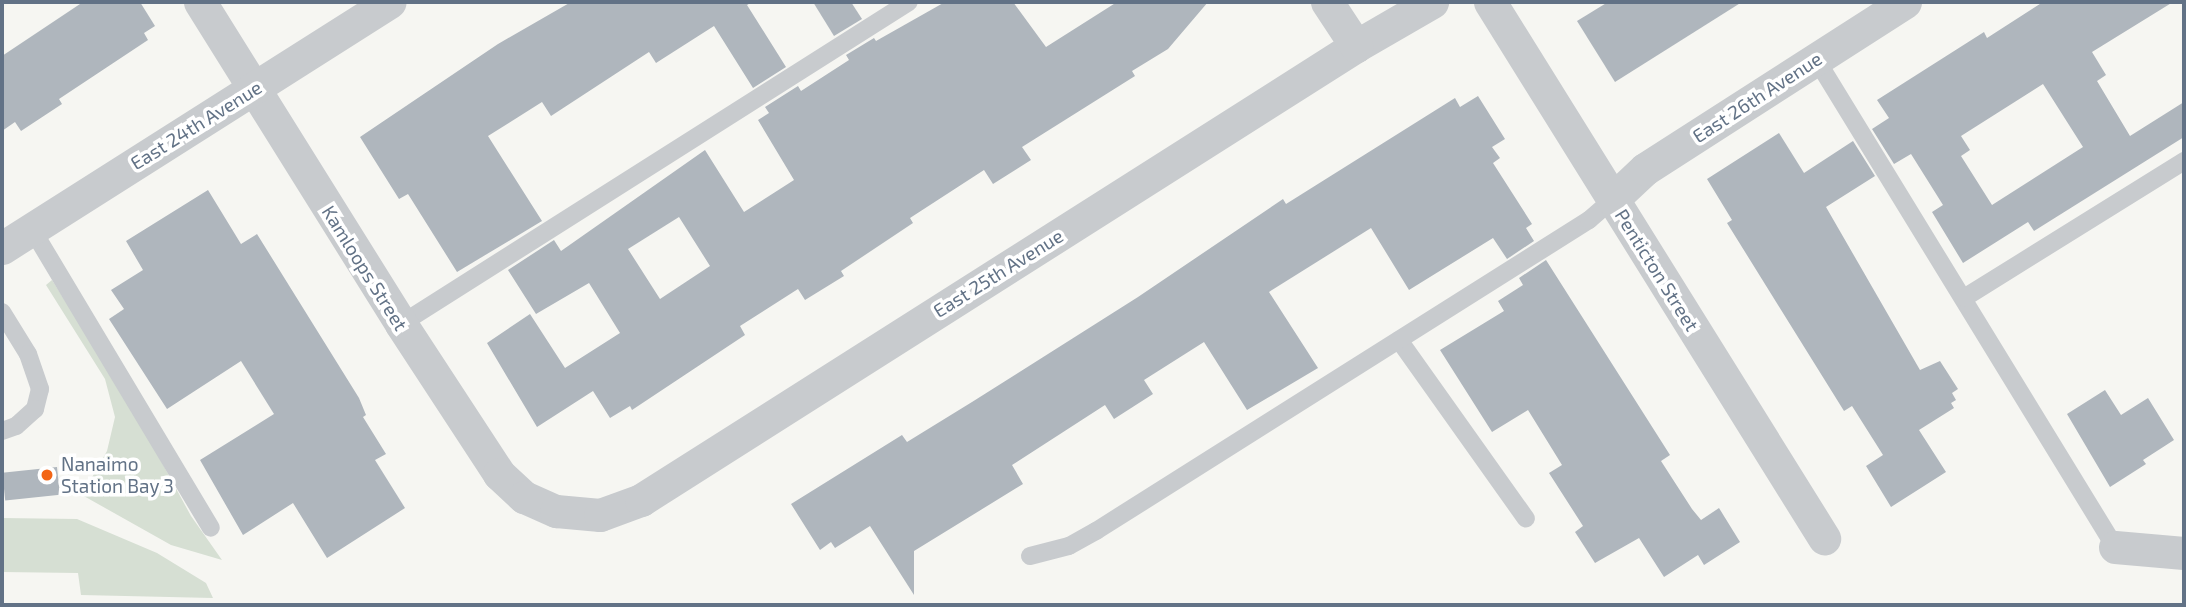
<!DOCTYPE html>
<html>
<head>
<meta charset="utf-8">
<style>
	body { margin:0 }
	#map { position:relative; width:2186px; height:607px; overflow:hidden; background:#f6f6f2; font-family:"Exo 2",sans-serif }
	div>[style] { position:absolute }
	.green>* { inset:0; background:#d6dfd3 }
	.building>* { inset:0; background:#afb6bd; transform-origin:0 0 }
	.lane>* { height:18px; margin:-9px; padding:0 9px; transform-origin:9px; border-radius:9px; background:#c8cbce }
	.street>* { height:33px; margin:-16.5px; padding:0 16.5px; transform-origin:16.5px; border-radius:16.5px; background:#c8cbce }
	.dots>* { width:19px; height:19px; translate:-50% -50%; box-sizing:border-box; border:4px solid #fff; border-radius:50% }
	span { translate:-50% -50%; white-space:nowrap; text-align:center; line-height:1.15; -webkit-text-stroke:7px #fff; paint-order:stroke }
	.street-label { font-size:19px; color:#627286 }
	.poi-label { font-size:19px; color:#627286 }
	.left { translate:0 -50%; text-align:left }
	.frame { position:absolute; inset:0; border:4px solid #627286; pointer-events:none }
</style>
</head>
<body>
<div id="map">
	<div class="green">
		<div style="clip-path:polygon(52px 280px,130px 404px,191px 516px,222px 560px,171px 545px,82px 495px,107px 451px,115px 417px,105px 379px,46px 285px)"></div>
		<div style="clip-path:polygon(2px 518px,77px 519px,157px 553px,206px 583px,213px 598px,81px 595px,78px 573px,2px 572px)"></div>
	</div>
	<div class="building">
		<div style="clip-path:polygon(83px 2px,140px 2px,155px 26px,144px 33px,148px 40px,59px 99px,62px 104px,21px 131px,15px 122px,2px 131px,2px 56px)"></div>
		<div style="clip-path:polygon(571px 2px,752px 2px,747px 5px,786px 67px,753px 88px,714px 26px,656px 63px,649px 52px,551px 116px,542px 102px,488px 136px,542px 221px,457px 272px,408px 194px,399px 199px,360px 137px,498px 44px)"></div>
		<div style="clip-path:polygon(813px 2px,851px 2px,862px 19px,834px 36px)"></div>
		<div style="clip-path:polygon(evenodd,945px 2px,1013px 2px,1046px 47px,1117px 2px,1208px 2px,1168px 49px,1132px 71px,1135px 76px,1022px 147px,1031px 160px,993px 184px,984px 170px,910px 218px,913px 223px,841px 271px,844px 276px,805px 300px,798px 289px,740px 326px,745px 335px,632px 410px,630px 406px,610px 418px,593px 391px,537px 427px,487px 343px,530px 314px,565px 368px,620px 333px,589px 283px,536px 314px,508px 270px,554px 240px,561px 251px,705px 150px,744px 212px,794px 180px,758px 120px,769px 113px,765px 107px,798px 86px,801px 91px,849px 60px,846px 55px,874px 38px,876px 41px,945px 2px,679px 217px,710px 266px,660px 299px,628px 249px,679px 217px)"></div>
		<div style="clip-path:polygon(1608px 2px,1742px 2px,1615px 82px,1577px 21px)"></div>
		<div style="clip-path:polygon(evenodd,2043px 2px,2173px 2px,2092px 52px,2106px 75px,2097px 81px,2130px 136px,2184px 102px,2184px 137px,2034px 231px,2028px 222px,1963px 263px,1932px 212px,1943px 205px,1911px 154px,1894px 164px,1872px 129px,1889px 118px,1877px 100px,1984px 32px,1987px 38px,2043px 2px,2043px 84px,2083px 147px,1992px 205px,1961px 156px,1970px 150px,1961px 136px,2043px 84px)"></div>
		<div style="clip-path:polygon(1478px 96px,1505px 139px,1492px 147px,1500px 158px,1493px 163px,1532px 224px,1526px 228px,1534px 241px,1507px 259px,1493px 238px,1409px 290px,1371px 228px,1269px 292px,1318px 368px,1247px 410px,1204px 342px,1144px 380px,1153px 394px,1114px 419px,1105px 405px,1012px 465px,1023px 484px,914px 551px,914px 595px,870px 526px,835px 548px,831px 542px,820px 550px,791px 504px,902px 435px,907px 442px,972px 402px,1138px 297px,1283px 199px,1286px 204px,1455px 98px,1460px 107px)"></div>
		<div style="clip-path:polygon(1779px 133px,1804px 173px,1853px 141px,1875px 176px,1826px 207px,1920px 370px,1940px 361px,1958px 389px,1952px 393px,1956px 400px,1951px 403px,1954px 408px,1919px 430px,1946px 472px,1891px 507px,1866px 466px,1883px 455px,1852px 406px,1844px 411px,1727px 223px,1732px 220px,1707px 179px)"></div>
		<div style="clip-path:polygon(208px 190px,241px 244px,257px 234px,359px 398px,366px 415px,363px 417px,386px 454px,375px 460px,405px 508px,327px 558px,293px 503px,243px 535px,200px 460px,274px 414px,241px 361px,167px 409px,109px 319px,124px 309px,111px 290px,143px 270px,126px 241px)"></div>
		<div style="clip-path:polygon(1546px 260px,1670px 455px,1661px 461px,1692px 509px,1701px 520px,1719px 508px,1740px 542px,1704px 565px,1698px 555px,1664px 577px,1639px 538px,1595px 563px,1575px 532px,1583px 526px,1549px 473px,1562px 465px,1528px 410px,1492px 432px,1440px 350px,1504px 311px,1498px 301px,1523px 285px,1519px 278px)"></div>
		<div style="clip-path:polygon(2105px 390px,2121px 415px,2148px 398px,2174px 440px,2143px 460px,2146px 464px,2110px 487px,2067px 414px)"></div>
		<div style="left:57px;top:467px;width:28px;height:55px;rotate:84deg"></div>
	</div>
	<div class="lane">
		<div style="left:1816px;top:59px;width:572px;rotate:58.5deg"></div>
		<div style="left:32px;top:229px;width:348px;rotate:59.1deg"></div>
		<div style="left:1964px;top:298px;width:259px;rotate:-31.9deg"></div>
		<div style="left:2px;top:312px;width:49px;rotate:58.2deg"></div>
		<div style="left:28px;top:354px;width:37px;rotate:71deg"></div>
		<div style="left:40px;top:389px;width:21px;rotate:104deg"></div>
		<div style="left:35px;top:409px;width:25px;rotate:138deg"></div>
		<div style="left:16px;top:426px;width:15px;rotate:160deg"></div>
		<div style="left:401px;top:324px;width:601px;rotate:-32.37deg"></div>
		<div style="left:1399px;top:340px;width:219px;rotate:54.6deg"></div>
		<div style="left:1030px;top:556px;width:40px;rotate:-14.4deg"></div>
		<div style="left:1069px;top:546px;width:31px;rotate:-29deg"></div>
		<div style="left:1096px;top:531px;width:583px;rotate:-32.25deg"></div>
		<div style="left:1589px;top:220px;width:32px;rotate:-41deg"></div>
	</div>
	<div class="street">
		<div style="left:200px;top:2px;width:380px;rotate:58deg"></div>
		<div style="left:401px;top:324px;width:179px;rotate:56.8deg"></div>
		<div style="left:499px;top:474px;width:34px;rotate:43deg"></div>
		<div style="left:524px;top:497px;width:35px;rotate:24deg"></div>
		<div style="left:556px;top:511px;width:44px;rotate:5.2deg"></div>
		<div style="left:600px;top:515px;width:44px;rotate:-20.1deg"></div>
		<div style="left:641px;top:500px;width:847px;rotate:-32.41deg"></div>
		<div style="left:1356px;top:46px;width:88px;rotate:-30.1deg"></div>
		<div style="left:1327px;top:2px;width:53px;rotate:56.6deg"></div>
		<div style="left:1490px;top:2px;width:632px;rotate:58.07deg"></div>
		<div style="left:1613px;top:199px;width:44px;rotate:-43.2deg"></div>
		<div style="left:1645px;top:169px;width:309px;rotate:-32.7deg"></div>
		<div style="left:2px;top:248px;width:459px;rotate:-32.4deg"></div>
		<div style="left:2115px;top:547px;width:69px;rotate:5deg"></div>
	</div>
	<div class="dots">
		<div style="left:47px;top:475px;background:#f36515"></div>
	</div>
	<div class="street-label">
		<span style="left:1757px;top:97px;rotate:-33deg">East 26th Avenue</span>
		<span style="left:196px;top:125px;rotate:-32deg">East 24th Avenue</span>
		<span style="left:365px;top:268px;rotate:58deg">Kamloops Street</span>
		<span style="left:1657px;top:270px;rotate:58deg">Penticton Street</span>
		<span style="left:998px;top:273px;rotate:-32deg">East 25th Avenue</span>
	</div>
	<div class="poi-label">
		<span class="left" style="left:61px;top:475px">Nanaimo<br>Station Bay 3</span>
	</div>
	<div class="frame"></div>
</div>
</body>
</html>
